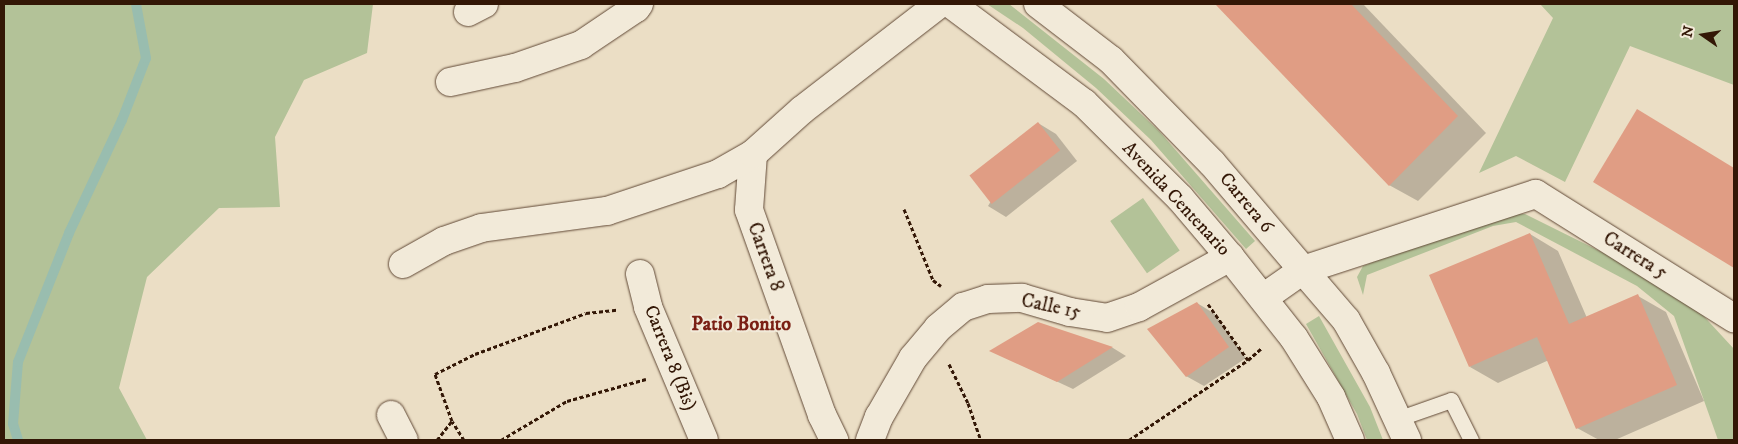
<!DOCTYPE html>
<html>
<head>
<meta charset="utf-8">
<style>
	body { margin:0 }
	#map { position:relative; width:1738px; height:444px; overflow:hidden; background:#ebdec5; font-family:"IM FELL DW Pica",serif }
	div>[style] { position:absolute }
	.green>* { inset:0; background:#b3c298; transform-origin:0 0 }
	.shadow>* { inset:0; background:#0003 }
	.stream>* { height:10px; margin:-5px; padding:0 5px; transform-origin:5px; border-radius:5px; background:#99bdaf }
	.building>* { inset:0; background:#e09d84; transform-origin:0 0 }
	.path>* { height:3px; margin-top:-1.5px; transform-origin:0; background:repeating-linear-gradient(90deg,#331706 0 4px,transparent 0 6.5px) }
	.roads { filter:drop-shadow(0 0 1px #614936) drop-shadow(0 0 1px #614936) }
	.lane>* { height:15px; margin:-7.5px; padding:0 7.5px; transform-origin:7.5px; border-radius:7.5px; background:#f2ead9 }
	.street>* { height:28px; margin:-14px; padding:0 14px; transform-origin:14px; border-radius:14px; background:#f2ead9 }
	.secondary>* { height:28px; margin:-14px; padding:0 14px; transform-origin:14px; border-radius:14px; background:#f2ead9 }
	span { translate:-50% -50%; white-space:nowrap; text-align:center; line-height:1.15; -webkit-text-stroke:4px #f2ead9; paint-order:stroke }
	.street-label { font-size:19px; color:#331706 }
	.neighbourhood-label { font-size:20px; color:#7a1f14; font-weight:700 }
	.frame { position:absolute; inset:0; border:5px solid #331706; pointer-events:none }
	.north { position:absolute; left:1678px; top:10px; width:50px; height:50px; -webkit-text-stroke:4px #f2ead9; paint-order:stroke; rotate:283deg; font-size:14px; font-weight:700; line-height:20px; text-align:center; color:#331706 }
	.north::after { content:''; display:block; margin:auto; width:18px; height:22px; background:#331706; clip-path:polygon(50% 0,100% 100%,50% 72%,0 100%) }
</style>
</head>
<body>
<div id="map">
	<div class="green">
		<div style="clip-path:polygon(4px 4px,373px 4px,367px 53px,304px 80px,275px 137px,280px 207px,219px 208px,147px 277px,119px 388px,147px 440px,4px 440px)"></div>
		<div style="clip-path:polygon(987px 4px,1009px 4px,1104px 79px,1159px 131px,1255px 241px,1246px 249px,1151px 140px,1096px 88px,1023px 28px)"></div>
		<div style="clip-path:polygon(1540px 4px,1734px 4px,1734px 85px,1630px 46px,1565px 182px,1516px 156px,1479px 173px,1553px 18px)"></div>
		<div style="left:1143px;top:198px;width:64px;height:40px;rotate:55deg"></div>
		<div style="clip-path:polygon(1493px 214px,1525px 214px,1660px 281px,1699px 311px,1734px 349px,1734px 440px,1718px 440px,1674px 316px,1637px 286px,1516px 222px,1493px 226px,1367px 275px,1363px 295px,1357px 277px,1363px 266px)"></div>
		<div style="clip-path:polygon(1319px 316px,1370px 407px,1383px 440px,1367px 440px,1357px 414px,1306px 324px)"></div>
	</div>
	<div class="shadow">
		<div style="clip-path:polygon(1216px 4px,1363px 4px,1486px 133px,1418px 201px,1389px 185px)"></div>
		<div style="clip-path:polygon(1038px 123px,1056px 134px,1077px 161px,1006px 217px,988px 206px)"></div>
		<div style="clip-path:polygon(1665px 127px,1734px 169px,1734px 267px,1595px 181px)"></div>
		<div style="clip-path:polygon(1530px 234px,1558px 251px,1587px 318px,1638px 296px,1666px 312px,1704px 401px,1615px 440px,1599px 440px,1577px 428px,1549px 360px,1498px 383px,1470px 367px)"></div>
		<div style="clip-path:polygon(1197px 303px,1215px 314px,1246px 358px,1204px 386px,1186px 376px)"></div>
		<div style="clip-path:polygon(1038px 323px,1113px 348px,1126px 356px,1073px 389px,991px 351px)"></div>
	</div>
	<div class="stream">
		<div style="left:18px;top:440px;width:17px;rotate:-107deg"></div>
		<div style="left:13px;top:424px;width:62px;rotate:-85.4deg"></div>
		<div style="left:18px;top:362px;width:139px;rotate:-68.4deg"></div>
		<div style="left:69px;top:233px;width:125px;rotate:-64.9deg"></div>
		<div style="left:122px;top:120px;width:66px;rotate:-68.8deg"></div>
		<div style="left:146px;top:58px;width:55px;rotate:-100.5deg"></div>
	</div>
	<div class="building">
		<div style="clip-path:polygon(1215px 4px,1351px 4px,1458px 116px,1389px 186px)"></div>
		<div style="clip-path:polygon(1637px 109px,1734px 168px,1734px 268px,1593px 182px)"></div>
		<div style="left:1038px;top:122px;width:36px;height:87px;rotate:52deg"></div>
		<div style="clip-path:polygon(1530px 233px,1569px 324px,1638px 294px,1677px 385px,1576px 429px,1537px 337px,1469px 367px,1429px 275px)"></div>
		<div style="clip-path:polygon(1197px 302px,1229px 347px,1186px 377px,1147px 329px)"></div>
		<div style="clip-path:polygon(1038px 322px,1113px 347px,1057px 382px,989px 351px)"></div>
	</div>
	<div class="path">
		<div style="left:904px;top:209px;width:77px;rotate:67.8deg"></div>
		<div style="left:933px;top:280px;width:10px;rotate:37deg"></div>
		<div style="left:1208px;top:304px;width:69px;rotate:54.5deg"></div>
		<div style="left:1248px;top:360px;width:18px;rotate:-41deg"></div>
		<div style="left:949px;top:364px;width:43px;rotate:64deg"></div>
		<div style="left:968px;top:403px;width:39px;rotate:71deg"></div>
		<div style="left:437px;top:440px;width:24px;rotate:-52deg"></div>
		<div style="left:464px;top:440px;width:22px;rotate:-122deg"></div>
		<div style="left:452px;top:421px;width:50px;rotate:-109.9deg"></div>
		<div style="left:435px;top:374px;width:45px;rotate:-26.6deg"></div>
		<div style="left:475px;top:354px;width:118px;rotate:-20.3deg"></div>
		<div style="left:586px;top:313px;width:31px;rotate:-6deg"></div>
		<div style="left:501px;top:440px;width:77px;rotate:-30.6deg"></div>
		<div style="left:567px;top:401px;width:82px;rotate:-15.6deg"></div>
		<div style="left:1129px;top:440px;width:143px;rotate:-33.9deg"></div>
	</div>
	<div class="roads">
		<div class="lane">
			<div style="left:1397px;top:419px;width:57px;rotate:-19.4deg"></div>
			<div style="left:1451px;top:400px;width:45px;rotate:63.4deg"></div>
		</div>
		<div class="street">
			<div style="left:468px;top:12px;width:18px;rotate:-27deg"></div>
			<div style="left:450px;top:82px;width:66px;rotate:-12.2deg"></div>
			<div style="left:515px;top:68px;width:70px;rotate:-19.2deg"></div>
			<div style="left:581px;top:45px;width:66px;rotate:-33.9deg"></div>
			<div style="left:636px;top:8px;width:5px;rotate:-53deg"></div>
			<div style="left:753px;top:154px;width:56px;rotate:94.1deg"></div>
			<div style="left:749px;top:210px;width:218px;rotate:70.4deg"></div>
			<div style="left:822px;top:415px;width:28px;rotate:64deg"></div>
			<div style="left:403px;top:264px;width:47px;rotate:-29.3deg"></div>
			<div style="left:444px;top:241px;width:39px;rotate:-19deg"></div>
			<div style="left:481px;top:228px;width:127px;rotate:-7.7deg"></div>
			<div style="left:607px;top:211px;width:117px;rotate:-18.4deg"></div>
			<div style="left:718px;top:174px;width:40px;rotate:-29.7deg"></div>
			<div style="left:753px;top:154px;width:66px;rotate:-41.9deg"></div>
			<div style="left:802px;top:110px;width:173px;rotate:-37.7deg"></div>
			<div style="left:640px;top:274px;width:34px;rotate:76deg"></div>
			<div style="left:648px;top:307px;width:144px;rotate:67.2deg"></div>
			<div style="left:1263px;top:298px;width:49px;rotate:-35deg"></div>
			<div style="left:1303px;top:270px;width:245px;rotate:-18.1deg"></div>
			<div style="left:1536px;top:194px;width:234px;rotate:32.1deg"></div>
			<div style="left:391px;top:415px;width:28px;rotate:63deg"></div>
			<div style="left:870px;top:440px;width:25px;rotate:-69deg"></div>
			<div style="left:879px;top:417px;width:68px;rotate:-60deg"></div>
			<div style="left:913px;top:358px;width:39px;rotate:-50deg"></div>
			<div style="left:938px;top:328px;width:33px;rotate:-40deg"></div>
			<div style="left:963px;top:307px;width:26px;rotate:-18deg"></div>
			<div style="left:988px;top:299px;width:34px;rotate:-2deg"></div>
			<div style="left:1022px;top:298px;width:50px;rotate:16.3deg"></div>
			<div style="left:1070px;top:312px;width:37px;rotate:9deg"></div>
			<div style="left:1107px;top:318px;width:34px;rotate:-19deg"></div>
			<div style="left:1139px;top:307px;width:104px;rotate:-28.8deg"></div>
		</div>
		<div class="secondary">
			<div style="left:951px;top:4px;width:166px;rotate:36.7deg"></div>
			<div style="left:1084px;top:103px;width:135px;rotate:44.7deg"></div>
			<div style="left:1180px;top:198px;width:77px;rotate:49.7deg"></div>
			<div style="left:1230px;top:257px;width:103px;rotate:51.7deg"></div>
			<div style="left:1294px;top:338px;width:70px;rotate:57.9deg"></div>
			<div style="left:1331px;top:397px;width:47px;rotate:66.2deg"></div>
			<div style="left:1038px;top:4px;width:92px;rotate:37.5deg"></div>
			<div style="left:1111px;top:60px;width:144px;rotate:45.6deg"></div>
			<div style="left:1212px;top:163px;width:140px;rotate:49.6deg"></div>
			<div style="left:1303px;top:270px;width:66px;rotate:49.3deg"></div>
			<div style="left:1346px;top:320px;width:61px;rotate:60.5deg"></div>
			<div style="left:1376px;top:373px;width:74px;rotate:65.2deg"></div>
		</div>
	</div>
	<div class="street-label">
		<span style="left:1176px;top:199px;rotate:47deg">Avenida Centenario</span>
		<span style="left:1246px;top:203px;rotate:50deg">Carrera 6</span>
		<span style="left:1635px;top:256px;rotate:32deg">Carrera 5</span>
		<span style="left:765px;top:257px;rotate:70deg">Carrera 8</span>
		<span style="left:1051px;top:307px;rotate:12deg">Calle 15</span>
		<span style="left:670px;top:358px;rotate:68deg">Carrera 8 (Bis)</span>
	</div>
	<div class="neighbourhood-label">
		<span style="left:741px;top:324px">Patio Bonito</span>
	</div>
	<div class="frame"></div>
	<div class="north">N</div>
</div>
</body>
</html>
